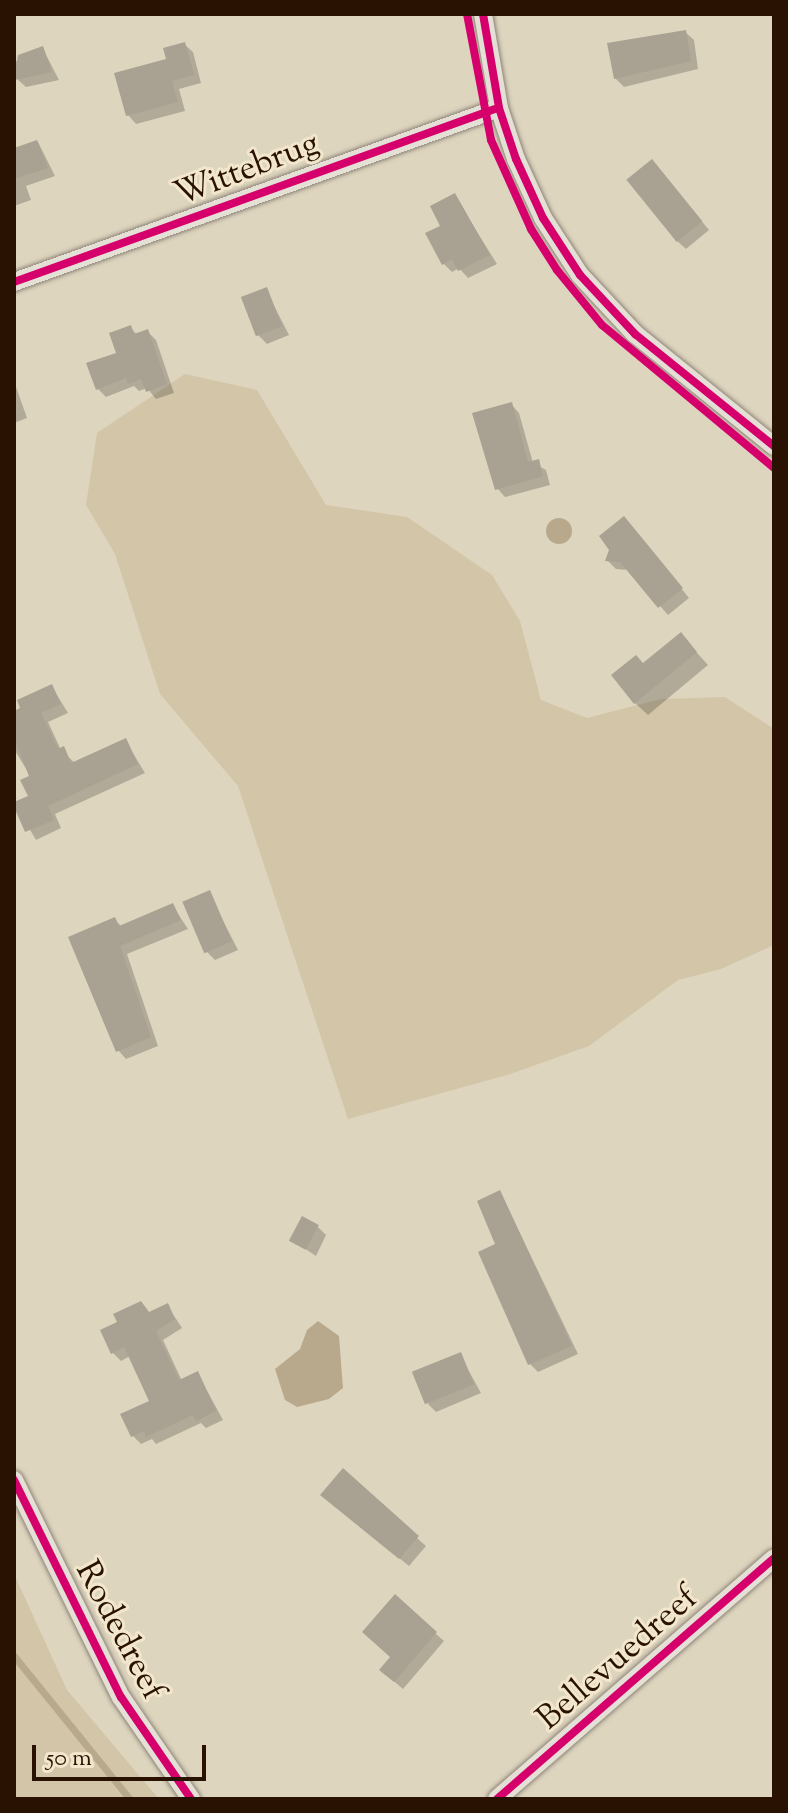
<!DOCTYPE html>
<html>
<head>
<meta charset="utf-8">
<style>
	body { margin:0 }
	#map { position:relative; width:788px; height:1813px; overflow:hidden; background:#ded5bf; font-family:"Sorts Mill Goudy",serif }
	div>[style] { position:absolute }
	.green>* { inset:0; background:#d3c5a7 }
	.water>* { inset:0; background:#b9a98c }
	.round { border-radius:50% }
	.shadow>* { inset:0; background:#0003 }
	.stream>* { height:7px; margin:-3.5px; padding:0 3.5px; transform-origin:3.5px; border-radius:3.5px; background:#b9a98c }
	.building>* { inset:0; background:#a9a192; transform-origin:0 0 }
	.roads { filter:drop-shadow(0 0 2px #8e8577) drop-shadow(0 0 2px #8e8577) }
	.minor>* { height:18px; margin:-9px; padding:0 9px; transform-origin:9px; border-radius:9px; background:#e5e0d5 }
	.cycleway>* { height:8px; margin:-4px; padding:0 4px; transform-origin:4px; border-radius:4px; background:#d6006c }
	span { translate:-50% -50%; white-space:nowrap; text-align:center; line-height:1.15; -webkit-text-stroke:6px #f2e7cd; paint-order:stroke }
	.street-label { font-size:34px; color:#291202 }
	.frame { position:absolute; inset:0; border:16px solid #291202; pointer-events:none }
	.scale { position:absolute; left:32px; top:1745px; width:174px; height:36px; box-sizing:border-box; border:4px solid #291202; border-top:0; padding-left:10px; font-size:24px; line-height:28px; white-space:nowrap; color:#291202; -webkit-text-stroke:6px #f2e7cd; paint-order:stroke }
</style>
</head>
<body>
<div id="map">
	<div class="green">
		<div style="clip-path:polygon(185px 374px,257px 390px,326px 505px,407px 517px,492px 575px,520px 621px,541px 700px,587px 718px,661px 699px,725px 697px,774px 729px,774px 945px,721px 969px,678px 980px,589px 1046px,507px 1075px,348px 1119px,238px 786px,160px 694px,115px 554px,86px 505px,97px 433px)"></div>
		<div style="clip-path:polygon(14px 1574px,67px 1690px,159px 1799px,14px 1799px)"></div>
	</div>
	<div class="water">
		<div class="round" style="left:546px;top:518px;width:26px;height:26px"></div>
		<div style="clip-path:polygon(318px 1321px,339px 1336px,343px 1388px,329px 1399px,297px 1407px,285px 1400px,275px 1369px,300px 1349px,307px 1330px)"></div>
	</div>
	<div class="shadow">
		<div style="clip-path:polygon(685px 32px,694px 40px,698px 69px,624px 87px,615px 78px)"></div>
		<div style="clip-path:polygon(184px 44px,193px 52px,201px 83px,179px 89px,185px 111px,136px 124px,128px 115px)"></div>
		<div style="clip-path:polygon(43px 49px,59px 80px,26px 87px,17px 79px,14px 62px)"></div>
		<div style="clip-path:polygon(38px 142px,55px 176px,26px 186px,31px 200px,14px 206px,14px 150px)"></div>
		<div style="clip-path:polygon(652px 161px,709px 230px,686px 249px,677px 241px)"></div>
		<div style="clip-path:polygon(454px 195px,497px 264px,468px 278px,459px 268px,452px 272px,443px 263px,443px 227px)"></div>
		<div style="clip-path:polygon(266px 290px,289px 335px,267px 344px,258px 335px)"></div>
		<div style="clip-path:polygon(131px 328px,137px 335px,147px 331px,156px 340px,174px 393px,156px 399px,147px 388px,139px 391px,134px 386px,106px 397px,98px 389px)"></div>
		<div style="clip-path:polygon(14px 381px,27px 418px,14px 423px)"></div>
		<div style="clip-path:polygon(511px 404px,519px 413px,533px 463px,546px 470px,550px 485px,505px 497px,497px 488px)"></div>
		<div style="clip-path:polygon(632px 527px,689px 598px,668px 615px,628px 570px,616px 569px,607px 560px)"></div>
		<div style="clip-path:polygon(681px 635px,708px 665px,648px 715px,635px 703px,644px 665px)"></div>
		<div style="clip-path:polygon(52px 687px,68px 713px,48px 722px,61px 750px,75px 763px,125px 740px,145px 773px,55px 814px,61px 828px,36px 840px,15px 804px,31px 797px,31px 777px,14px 749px,14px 714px)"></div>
		<div style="clip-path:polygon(209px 893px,238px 950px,215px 960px,207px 952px)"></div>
		<div style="clip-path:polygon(172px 905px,188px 929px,127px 954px,158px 1046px,126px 1059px,118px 1050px,115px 920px,122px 927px)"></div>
		<div style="clip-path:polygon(500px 1192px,578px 1354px,538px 1372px,530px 1364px,498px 1245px)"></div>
		<div style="clip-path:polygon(318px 1227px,326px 1235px,316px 1256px,292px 1240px)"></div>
		<div style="clip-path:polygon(167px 1305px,182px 1328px,163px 1340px,182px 1381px,198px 1374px,223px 1420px,206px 1428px,201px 1423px,156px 1444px,152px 1439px,141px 1444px,133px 1436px,151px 1402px,130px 1356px,121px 1361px,112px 1352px,150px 1314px)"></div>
		<div style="clip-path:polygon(460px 1355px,481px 1393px,436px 1412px,428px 1404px)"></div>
		<div style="clip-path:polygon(331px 1503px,417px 1538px,426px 1546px,409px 1566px)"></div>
		<div style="clip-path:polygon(435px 1633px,444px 1641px,403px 1689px,390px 1678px)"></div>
	</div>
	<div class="stream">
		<div style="left:14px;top:1656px;width:184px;rotate:51deg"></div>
	</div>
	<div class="building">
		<div style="clip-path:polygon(686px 30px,691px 61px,614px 79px,607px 43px)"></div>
		<div style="clip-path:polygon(185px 42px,194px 75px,172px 81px,178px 102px,126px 116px,114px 73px,166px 59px,163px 48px)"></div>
		<div style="clip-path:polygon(43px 46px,52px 72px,14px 80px,18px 55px)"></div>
		<div style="clip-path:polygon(37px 140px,48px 168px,14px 179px,14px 148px)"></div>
		<div style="left:652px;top:159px;width:80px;height:33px;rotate:51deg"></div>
		<div style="clip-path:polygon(455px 193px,490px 255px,458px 271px,452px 259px,442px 265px,425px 233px,440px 226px,430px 206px)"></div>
		<div style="left:267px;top:287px;width:42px;height:28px;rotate:69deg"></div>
		<div style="clip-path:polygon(131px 325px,134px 334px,148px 329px,167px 384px,146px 392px,141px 379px,128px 384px,126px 378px,96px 390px,86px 363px,116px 353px,109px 333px)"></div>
		<div style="clip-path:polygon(512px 402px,528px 462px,539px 459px,543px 476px,495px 490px,472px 413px)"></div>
		<div style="clip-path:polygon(624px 516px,683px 588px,658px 608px,620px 562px,605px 561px,609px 550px,599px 536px)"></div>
		<div style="clip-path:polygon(681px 632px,697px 652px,634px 704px,611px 675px,636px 655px,643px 663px)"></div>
		<div style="clip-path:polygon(52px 684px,61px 704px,41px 713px,58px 749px,64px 746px,71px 763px,126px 738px,138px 764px,48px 806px,54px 820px,25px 832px,14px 807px,14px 802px,28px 796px,20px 780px,29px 776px,14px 739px,14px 711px,20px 708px,17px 700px)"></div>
		<div style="left:210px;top:890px;width:56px;height:30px;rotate:67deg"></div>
		<div style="clip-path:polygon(173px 903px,181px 920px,120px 946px,151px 1037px,116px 1052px,68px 937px,115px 917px,119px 926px)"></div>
		<div style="clip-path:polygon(500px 1190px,572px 1346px,528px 1365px,478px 1252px,495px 1244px,477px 1201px)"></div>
		<div style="left:302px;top:1216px;width:19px;height:28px;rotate:28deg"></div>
		<div style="clip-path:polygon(141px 1301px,149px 1312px,168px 1303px,175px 1319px,156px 1331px,179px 1380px,198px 1371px,216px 1411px,196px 1421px,193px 1415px,146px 1437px,144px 1431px,131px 1437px,120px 1414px,149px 1401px,124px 1347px,111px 1354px,100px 1330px,117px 1322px,113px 1314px)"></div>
		<div style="left:461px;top:1352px;width:35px;height:53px;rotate:68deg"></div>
		<div style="clip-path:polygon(343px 1468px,419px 1536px,399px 1559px,320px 1495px)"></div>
		<div style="clip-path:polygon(395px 1594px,437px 1632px,394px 1682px,379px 1670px,390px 1657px,362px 1632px)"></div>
	</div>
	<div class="roads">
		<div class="minor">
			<div style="left:483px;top:14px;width:95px;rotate:80.3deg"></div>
			<div style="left:499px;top:108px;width:54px;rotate:71.6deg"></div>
			<div style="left:516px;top:159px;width:65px;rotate:65.4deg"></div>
			<div style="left:543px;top:218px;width:68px;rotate:57deg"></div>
			<div style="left:580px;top:275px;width:81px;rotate:47deg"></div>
			<div style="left:635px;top:334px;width:179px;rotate:38.9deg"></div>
			<div style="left:14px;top:282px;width:515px;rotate:-19.74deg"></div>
			<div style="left:14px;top:1480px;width:242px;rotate:63.8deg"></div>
			<div style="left:121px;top:1697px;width:124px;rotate:55.5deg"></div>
			<div style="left:497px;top:1799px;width:367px;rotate:-41deg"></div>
		</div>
	</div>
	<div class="cycleway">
		<div style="left:467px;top:14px;width:128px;rotate:79.2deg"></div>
		<div style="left:491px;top:140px;width:98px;rotate:65.8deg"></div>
		<div style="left:531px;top:229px;width:49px;rotate:57.6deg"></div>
		<div style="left:557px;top:270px;width:71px;rotate:50.7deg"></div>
		<div style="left:602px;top:325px;width:224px;rotate:39.7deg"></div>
		<div style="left:483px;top:14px;width:95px;rotate:80.3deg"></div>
		<div style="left:499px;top:108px;width:54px;rotate:71.6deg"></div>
		<div style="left:516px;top:159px;width:65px;rotate:65.4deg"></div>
		<div style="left:543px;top:218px;width:68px;rotate:57deg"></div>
		<div style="left:580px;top:275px;width:81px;rotate:47deg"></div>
		<div style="left:635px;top:334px;width:179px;rotate:38.9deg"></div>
		<div style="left:14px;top:282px;width:511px;rotate:-19.78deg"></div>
		<div style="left:14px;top:1480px;width:242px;rotate:63.8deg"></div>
		<div style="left:121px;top:1697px;width:124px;rotate:55.5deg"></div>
		<div style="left:497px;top:1799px;width:367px;rotate:-41deg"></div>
	</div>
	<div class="street-label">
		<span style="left:247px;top:170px;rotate:-21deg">Wittebrug</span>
		<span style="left:119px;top:1631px;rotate:62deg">Rodedreef</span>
		<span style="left:618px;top:1659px;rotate:-41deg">Bellevuedreef</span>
	</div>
	<div class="frame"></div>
	<div class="scale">50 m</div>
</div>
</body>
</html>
